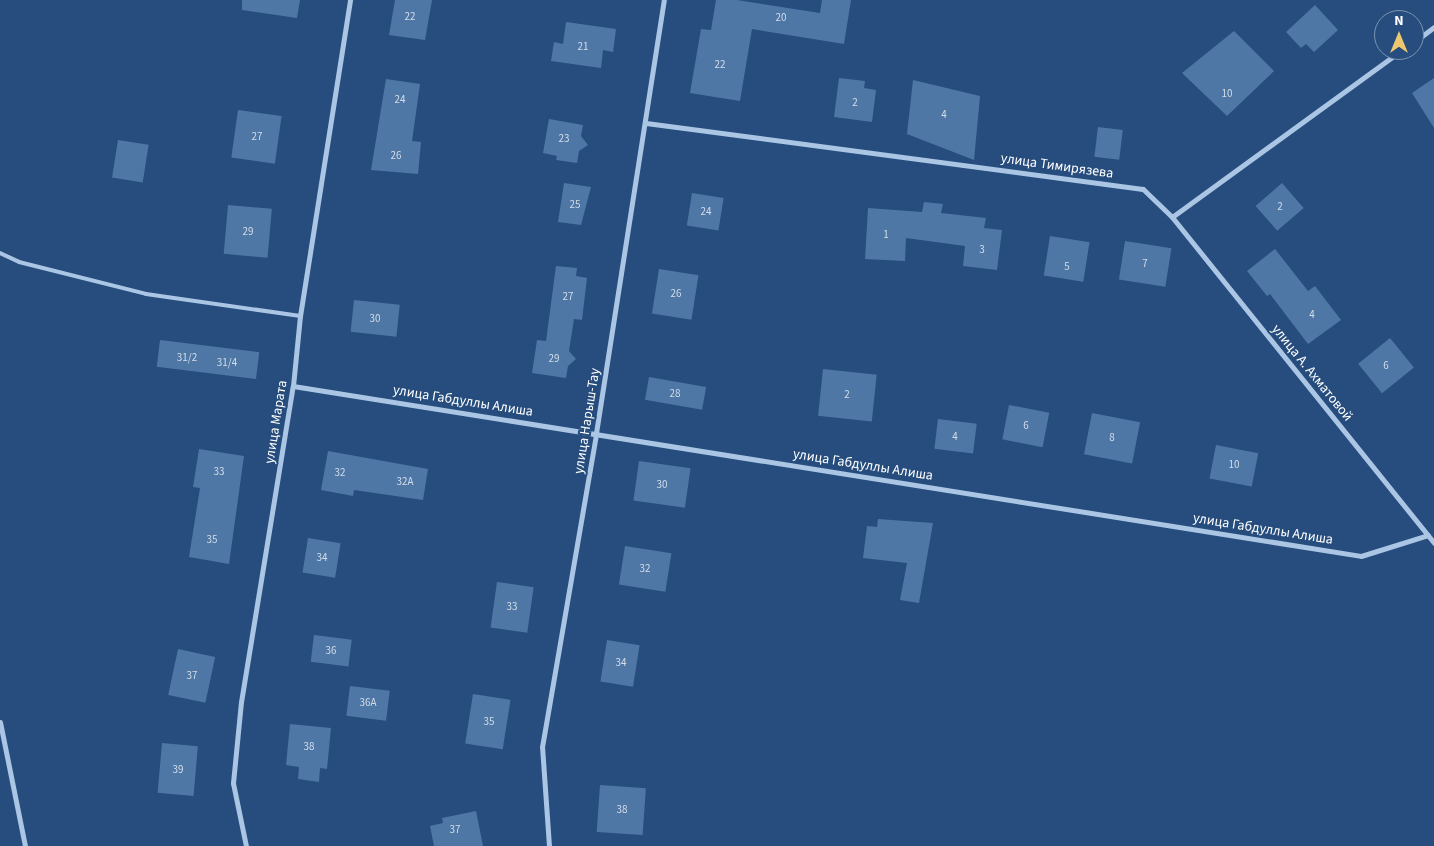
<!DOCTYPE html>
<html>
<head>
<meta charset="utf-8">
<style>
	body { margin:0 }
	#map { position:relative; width:1434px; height:846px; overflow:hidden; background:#264d7d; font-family:"Source Sans 3",sans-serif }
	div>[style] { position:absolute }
	.building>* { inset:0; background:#4e77a6; transform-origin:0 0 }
	.service>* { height:4px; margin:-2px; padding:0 2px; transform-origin:2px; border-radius:2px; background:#abc6e5 }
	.minor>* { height:5px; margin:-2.5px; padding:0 2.5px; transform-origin:2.5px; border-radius:2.5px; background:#abc6e5 }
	span { translate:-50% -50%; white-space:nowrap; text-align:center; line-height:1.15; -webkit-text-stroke:4px #264d7d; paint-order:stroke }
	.number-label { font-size:11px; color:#d3dde9 }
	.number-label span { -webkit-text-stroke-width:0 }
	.street-label { font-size:14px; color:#fff }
	.north { position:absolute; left:1374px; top:10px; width:50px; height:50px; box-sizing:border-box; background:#264d7d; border:1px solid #7d94b1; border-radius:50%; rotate:0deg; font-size:14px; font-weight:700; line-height:20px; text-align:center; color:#fff }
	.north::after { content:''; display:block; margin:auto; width:18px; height:22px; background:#eec870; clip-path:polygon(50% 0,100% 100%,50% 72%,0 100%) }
</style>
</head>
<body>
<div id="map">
	<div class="building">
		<div style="clip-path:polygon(242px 0,300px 0,297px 18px,242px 10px)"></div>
		<div style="clip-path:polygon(395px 0,432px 0,425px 40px,389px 35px)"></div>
		<div style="clip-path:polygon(716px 0,737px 0,820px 13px,822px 0,851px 0,844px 44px,752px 29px,740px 101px,690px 93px,701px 29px,711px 30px)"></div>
		<div style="clip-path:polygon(1315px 5px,1338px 30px,1314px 52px,1306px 44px,1301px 48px,1286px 32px)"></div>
		<div style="clip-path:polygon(566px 22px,616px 29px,613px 52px,603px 50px,601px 68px,551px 61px,554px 42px,563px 44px)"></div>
		<div style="clip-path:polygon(1234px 31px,1274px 71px,1227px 116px,1182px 73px)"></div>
		<div style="clip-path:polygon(839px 78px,865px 81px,864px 88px,876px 90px,872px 122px,834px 117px)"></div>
		<div style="clip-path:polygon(1434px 78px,1434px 128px,1412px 93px)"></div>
		<div style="clip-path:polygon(386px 79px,420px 84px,412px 141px,421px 142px,418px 174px,371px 170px)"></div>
		<div style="clip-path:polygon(913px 80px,980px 96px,974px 160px,907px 134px)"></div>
		<div style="left:238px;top:110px;width:44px;height:48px;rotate:8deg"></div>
		<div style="clip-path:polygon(549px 119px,583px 125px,581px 136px,588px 145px,579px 151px,577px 163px,556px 160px,557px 156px,543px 153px)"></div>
		<div style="left:1098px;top:127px;width:25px;height:30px;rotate:7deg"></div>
		<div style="left:118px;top:140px;width:31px;height:38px;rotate:9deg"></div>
		<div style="clip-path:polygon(564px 183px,591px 187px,581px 225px,558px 222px)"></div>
		<div style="left:1282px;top:183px;width:33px;height:35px;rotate:49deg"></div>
		<div style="left:692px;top:193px;width:32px;height:33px;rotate:9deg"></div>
		<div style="clip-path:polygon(924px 202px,943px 204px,941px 213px,986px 218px,984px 228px,1002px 230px,997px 270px,963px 266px,965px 246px,906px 238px,905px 261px,865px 259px,868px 208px,922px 212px)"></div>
		<div style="left:228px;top:205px;width:44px;height:49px;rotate:5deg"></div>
		<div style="left:1050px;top:236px;width:40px;height:40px;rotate:9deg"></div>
		<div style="left:1125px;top:241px;width:47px;height:39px;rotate:9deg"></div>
		<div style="clip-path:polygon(1275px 249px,1308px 291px,1315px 286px,1341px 320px,1308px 344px,1270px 294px,1267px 296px,1247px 271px)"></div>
		<div style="clip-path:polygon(556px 266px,577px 268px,576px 276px,587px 278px,582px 320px,574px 319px,569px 351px,576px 359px,568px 366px,566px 378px,532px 373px,537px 340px,546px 341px)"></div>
		<div style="left:659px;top:269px;width:40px;height:45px;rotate:9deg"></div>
		<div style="left:354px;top:300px;width:46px;height:32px;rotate:6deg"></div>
		<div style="left:1390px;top:338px;width:38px;height:41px;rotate:51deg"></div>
		<div style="left:160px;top:340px;width:100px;height:27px;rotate:7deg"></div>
		<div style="left:823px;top:369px;width:54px;height:47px;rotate:6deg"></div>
		<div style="left:649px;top:377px;width:58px;height:23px;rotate:10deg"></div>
		<div style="left:1009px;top:405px;width:41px;height:35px;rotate:11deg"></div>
		<div style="left:1092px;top:413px;width:49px;height:42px;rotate:11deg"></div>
		<div style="left:938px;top:419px;width:39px;height:30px;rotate:7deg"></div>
		<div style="left:1216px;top:445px;width:43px;height:34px;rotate:11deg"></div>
		<div style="clip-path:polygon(199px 449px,244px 456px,229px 564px,189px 557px,200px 488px,193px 487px)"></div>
		<div style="clip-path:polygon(328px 451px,428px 469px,423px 500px,354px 490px,353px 496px,321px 490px)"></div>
		<div style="left:639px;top:461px;width:52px;height:40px;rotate:8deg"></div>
		<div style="clip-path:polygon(878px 519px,933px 523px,919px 603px,900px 600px,907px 563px,863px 558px,867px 526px,877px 527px)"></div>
		<div style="left:308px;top:538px;width:33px;height:35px;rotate:9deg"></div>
		<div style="left:625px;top:546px;width:47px;height:39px;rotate:9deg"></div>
		<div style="left:497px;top:582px;width:37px;height:46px;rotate:8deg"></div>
		<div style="left:314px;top:635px;width:38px;height:27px;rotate:7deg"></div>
		<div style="left:607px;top:640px;width:33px;height:42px;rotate:9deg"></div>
		<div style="left:178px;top:649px;width:38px;height:47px;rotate:12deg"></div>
		<div style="left:350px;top:686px;width:40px;height:30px;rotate:7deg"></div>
		<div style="left:473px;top:694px;width:38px;height:50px;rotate:9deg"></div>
		<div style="clip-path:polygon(290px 724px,331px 728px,327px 769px,320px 768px,319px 782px,298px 779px,299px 767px,286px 765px)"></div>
		<div style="left:162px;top:743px;width:36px;height:50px;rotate:5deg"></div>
		<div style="left:600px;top:785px;width:46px;height:47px;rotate:4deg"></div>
		<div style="clip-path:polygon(476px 811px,483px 846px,434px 846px,430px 826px,443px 823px,442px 818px)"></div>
	</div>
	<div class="service">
		<div style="left:0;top:253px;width:21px;rotate:25deg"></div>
		<div style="left:19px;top:262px;width:131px;rotate:14.1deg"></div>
		<div style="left:146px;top:294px;width:156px;rotate:8.1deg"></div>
	</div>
	<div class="minor">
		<div style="left:1414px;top:42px;width:25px;rotate:-37deg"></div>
		<div style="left:646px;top:123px;width:501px;rotate:7.56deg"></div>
		<div style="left:1143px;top:189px;width:40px;rotate:44deg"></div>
		<div style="left:1172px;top:217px;width:418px;rotate:51.2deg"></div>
		<div style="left:1172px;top:217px;width:284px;rotate:-36deg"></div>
		<div style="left:293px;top:386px;width:1081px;rotate:9.04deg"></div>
		<div style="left:1361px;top:556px;width:70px;rotate:-17.4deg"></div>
		<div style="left:0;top:722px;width:126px;rotate:78.6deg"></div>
		<div style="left:246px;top:846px;width:64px;rotate:-101.7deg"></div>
		<div style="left:233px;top:783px;width:81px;rotate:-84.4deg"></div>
		<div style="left:241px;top:702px;width:320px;rotate:-80.7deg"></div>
		<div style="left:293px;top:386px;width:70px;rotate:-84.3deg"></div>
		<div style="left:300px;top:316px;width:320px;rotate:-81deg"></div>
		<div style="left:549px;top:846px;width:99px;rotate:-94deg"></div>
		<div style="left:542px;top:747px;width:319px;rotate:-80.2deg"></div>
		<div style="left:596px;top:433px;width:438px;rotate:-81.1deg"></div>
	</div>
	<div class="number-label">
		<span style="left:410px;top:17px">22</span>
		<span style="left:781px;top:18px">20</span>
		<span style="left:583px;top:47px">21</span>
		<span style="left:720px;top:65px">22</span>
		<span style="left:1227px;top:94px">10</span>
		<span style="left:400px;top:100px">24</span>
		<span style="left:855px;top:103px">2</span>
		<span style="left:944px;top:115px">4</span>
		<span style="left:257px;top:137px">27</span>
		<span style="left:564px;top:139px">23</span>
		<span style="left:396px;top:156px">26</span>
		<span style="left:575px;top:205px">25</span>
		<span style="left:1280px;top:207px">2</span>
		<span style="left:706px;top:212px">24</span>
		<span style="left:248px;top:232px">29</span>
		<span style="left:886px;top:235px">1</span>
		<span style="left:982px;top:250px">3</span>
		<span style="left:1145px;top:264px">7</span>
		<span style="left:1067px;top:267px">5</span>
		<span style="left:676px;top:294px">26</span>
		<span style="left:568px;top:297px">27</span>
		<span style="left:1312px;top:315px">4</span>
		<span style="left:375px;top:319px">30</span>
		<span style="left:187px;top:358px">31/2</span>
		<span style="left:554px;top:359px">29</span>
		<span style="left:227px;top:363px">31/4</span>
		<span style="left:1386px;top:366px">6</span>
		<span style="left:675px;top:394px">28</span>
		<span style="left:847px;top:395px">2</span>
		<span style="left:1026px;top:426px">6</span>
		<span style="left:955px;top:437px">4</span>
		<span style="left:1112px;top:438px">8</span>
		<span style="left:1234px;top:465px">10</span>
		<span style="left:219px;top:472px">33</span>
		<span style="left:340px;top:473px">32</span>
		<span style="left:405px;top:482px">32А</span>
		<span style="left:662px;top:485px">30</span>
		<span style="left:212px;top:540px">35</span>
		<span style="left:322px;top:558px">34</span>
		<span style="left:645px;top:569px">32</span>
		<span style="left:512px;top:607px">33</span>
		<span style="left:331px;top:651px">36</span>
		<span style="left:621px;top:663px">34</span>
		<span style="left:192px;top:676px">37</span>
		<span style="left:368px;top:703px">36А</span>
		<span style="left:489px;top:722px">35</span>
		<span style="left:309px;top:747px">38</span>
		<span style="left:178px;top:770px">39</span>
		<span style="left:622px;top:810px">38</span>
		<span style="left:455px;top:830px">37</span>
	</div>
	<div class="street-label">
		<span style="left:1057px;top:166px;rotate:8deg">улица Тимирязева</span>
		<span style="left:1312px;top:373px;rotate:51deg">улица А. Ахматовой</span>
		<span style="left:463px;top:401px;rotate:9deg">улица Габдуллы Алиша</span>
		<span style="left:587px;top:421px;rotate:-81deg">улица Нарыш-Тау</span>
		<span style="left:276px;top:422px;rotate:-81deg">улица Марата</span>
		<span style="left:863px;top:465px;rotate:9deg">улица Габдуллы Алиша</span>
		<span style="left:1263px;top:529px;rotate:9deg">улица Габдуллы Алиша</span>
	</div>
	<div class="north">N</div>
</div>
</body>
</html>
